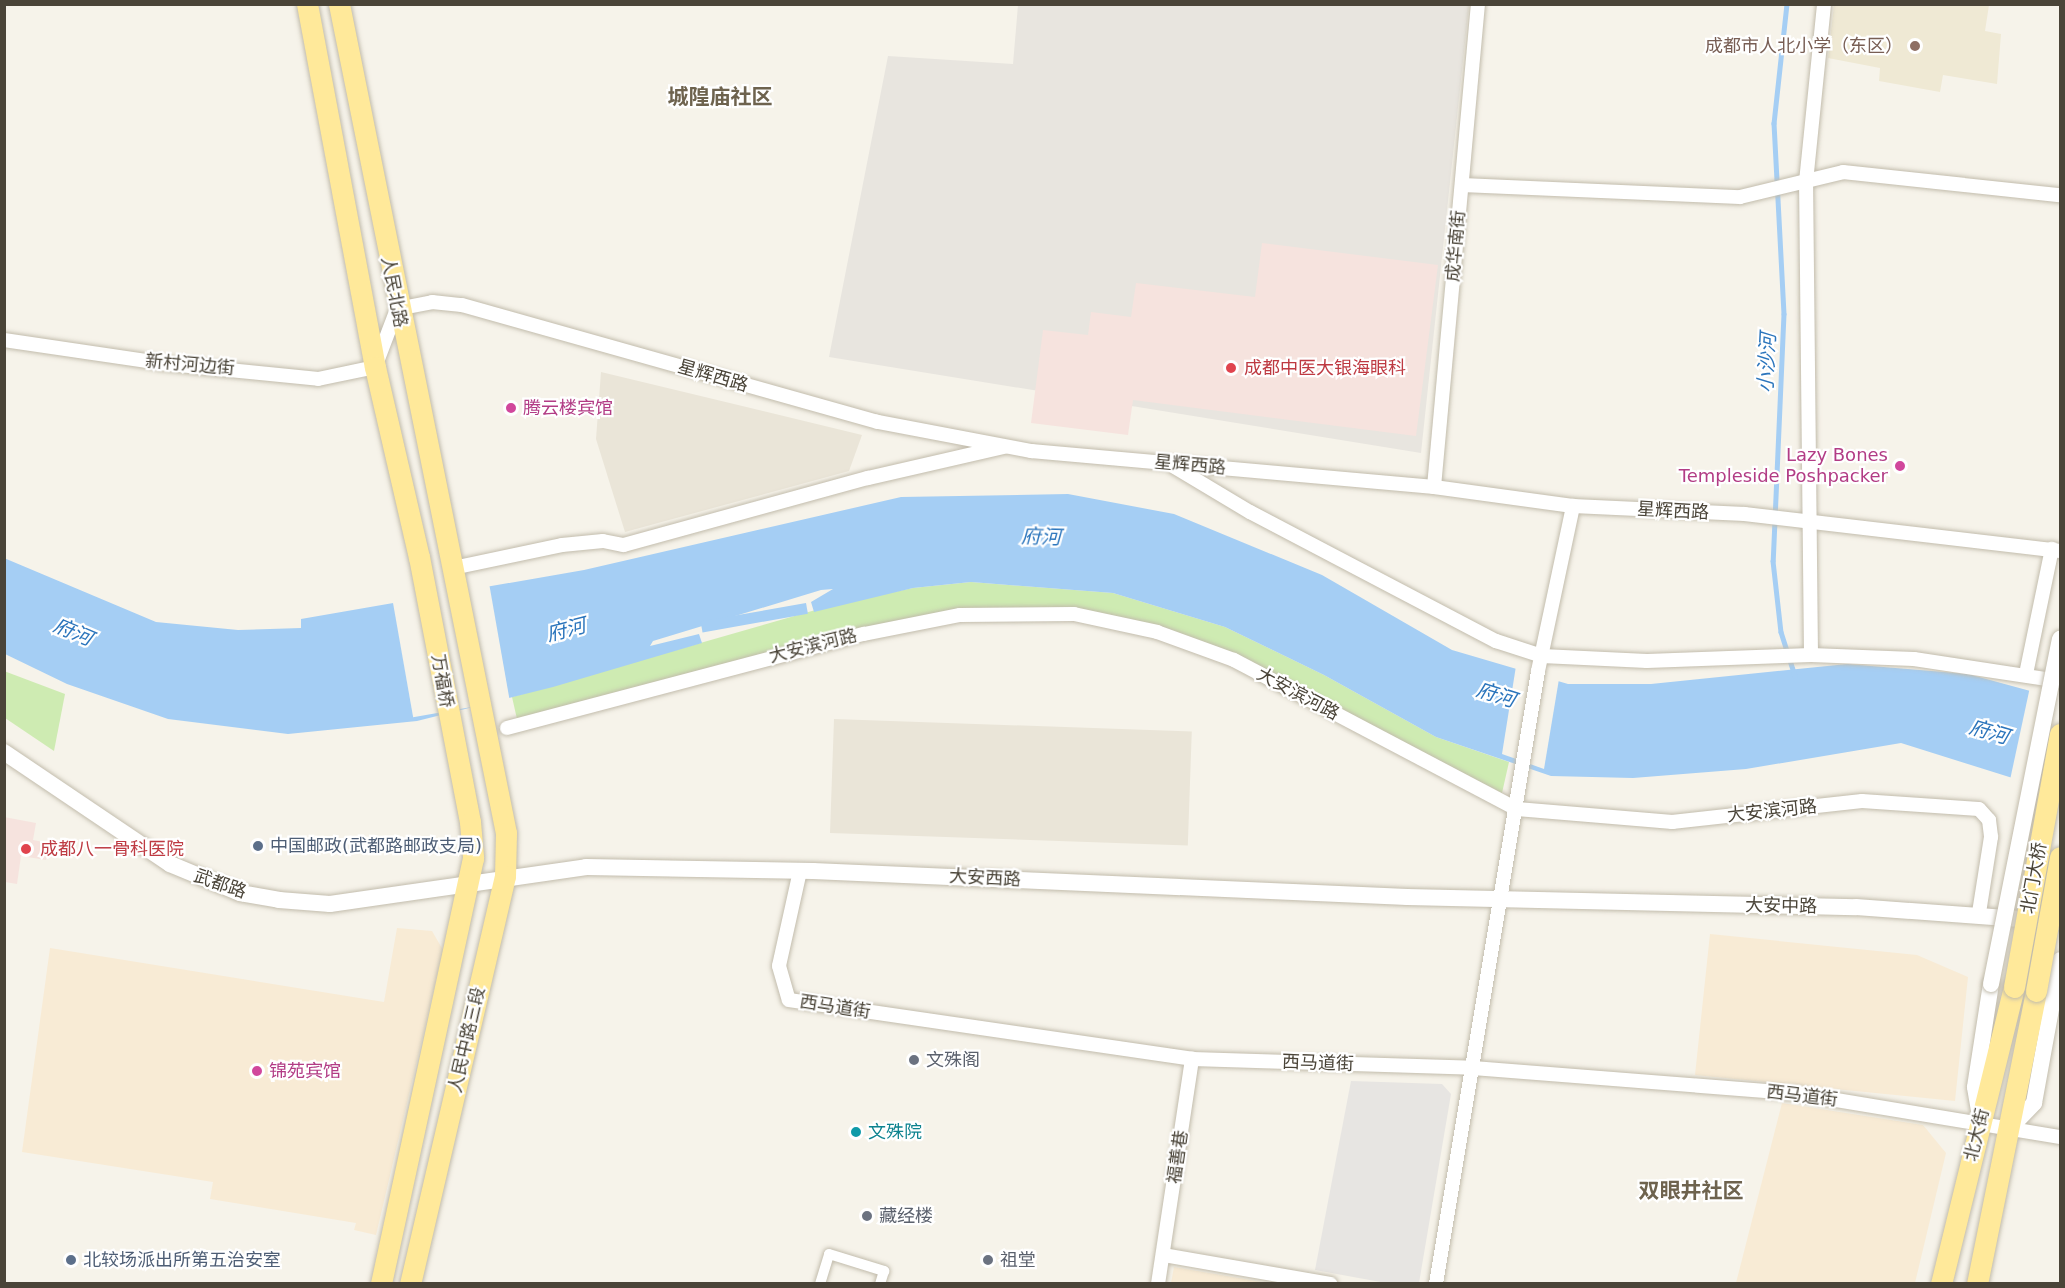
<!DOCTYPE html>
<html>
<head>
<meta charset="utf-8">
<style>
	body { margin:0 }
	#map { position:relative; width:2065px; height:1288px; overflow:hidden; background:#f6f3ea; font-family:"DejaVu Sans","Noto Sans SC",sans-serif }
	div>[style] { position:absolute }
	.residential>* { inset:0; background:#eae5d8; transform-origin:0 0 }
	.commercial>* { inset:0; background:#f8ebd5 }
	.industrial>* { inset:0; background:#e8e5df }
	.education>* { inset:0; background:#efe9d4 }
	.medical>* { inset:0; background:#f6e3de }
	.green>* { inset:0; background:#ceebb2 }
	.parking>* { inset:0; background:#e7e5e2 }
	.water>* { inset:0; background:#a5cef4; transform-origin:0 0 }
	.pier>* { inset:0; background:#f6f3ea; transform-origin:0 0 }
	.stream>* { height:4.5px; margin:-2.25px; padding:0 2.25px; transform-origin:2.25px; border-radius:2.25px; background:#a5cef4 }
	.roads { filter:drop-shadow(0 0 2px #c2bcac) drop-shadow(0 0 2px #c2bcac) }
	.pedestrian>* { height:10px; margin:-5px; padding:0 5px; transform-origin:5px; border-radius:5px; background:#fff }
	.minor>* { height:14px; margin:-7px; padding:0 7px; transform-origin:7px; border-radius:7px; background:#fff }
	.tertiary>* { height:16px; margin:-8px; padding:0 8px; transform-origin:8px; border-radius:8px; background:#fff }
	.primary>* { height:21px; margin:-10.5px; padding:0 10.5px; transform-origin:10.5px; border-radius:10.5px; background:#ffe99a }
	.bridges { filter:drop-shadow(0 0 2px #c2bcac) drop-shadow(0 0 2px #c2bcac) }
	.tertiary-bridge>* { height:16px; margin:-8px; padding:0 8px; transform-origin:8px; border-radius:8px; background:#fff }
	.primary-bridge>* { height:21px; margin:-10.5px; padding:0 10.5px; transform-origin:10.5px; border-radius:10.5px; background:#ffe99a }
	.dots>* { width:16px; height:16px; translate:-50% -50%; box-sizing:border-box; border:3px solid #fff; border-radius:50% }
	span { translate:-50% -50%; white-space:nowrap; text-align:center; line-height:1.15; -webkit-text-stroke:4.5px #fff; paint-order:stroke }
	.education-label { font-size:18px; color:#785e54 }
	.right { translate:-100% -50%; text-align:right }
	.street-label { font-size:18px; color:#4a4438 }
	.health-label { font-size:18px; color:#be3a42 }
	.left { translate:0 -50%; text-align:left }
	.hotel-label { font-size:18px; color:#b23c85 }
	.service-label { font-size:18px; color:#4e5e75 }
	.worship-label { font-size:18px; color:#5b616d }
	.culture-label { font-size:18px; color:#0d838f }
	.water-label { font-size:20px; color:#2b75bc; font-style:italic }
	.quarter-label { font-size:21px; color:#6e634e; font-weight:700 }
	.frame { position:absolute; inset:0; border:6px solid #4a4438; pointer-events:none }
</style>
</head>
<body>
<div id="map">
	<div class="residential">
		<div style="clip-path:polygon(601px 372px,862px 435px,849px 471px,625px 532px,596px 439px)"></div>
		<div style="left:834px;top:719px;width:358px;height:114px;rotate:2deg"></div>
	</div>
	<div class="commercial">
		<div style="clip-path:polygon(397px 928px,432px 931px,443px 950px,376px 1235px,354px 1230px,356px 1223px,210px 1199px,213px 1182px,22px 1152px,50px 948px,384px 1002px)"></div>
		<div style="clip-path:polygon(1710px 934px,1917px 955px,1968px 977px,1955px 1101px,1695px 1075px)"></div>
		<div style="clip-path:polygon(1782px 1103px,1923px 1125px,1946px 1153px,1915px 1283px,1736px 1283px)"></div>
		<div style="clip-path:polygon(1174px 1267px,1268px 1283px,1171px 1283px)"></div>
	</div>
	<div class="industrial">
		<div style="clip-path:polygon(1018px 5px,1469px 5px,1421px 453px,829px 357px,888px 56px,1013px 64px)"></div>
	</div>
	<div class="education">
		<div style="clip-path:polygon(1834px 5px,1989px 5px,1985px 31px,2001px 34px,1997px 84px,1943px 75px,1940px 92px,1879px 81px,1880px 68px,1828px 58px)"></div>
	</div>
	<div class="medical">
		<div style="clip-path:polygon(1262px 243px,1438px 265px,1416px 436px,1133px 400px,1128px 435px,1031px 423px,1043px 330px,1088px 335px,1091px 312px,1131px 317px,1136px 283px,1255px 297px)"></div>
		<div style="clip-path:polygon(4px 817px,36px 823px,33px 840px,48px 843px,46px 860px,21px 856px,17px 884px,5px 882px)"></div>
	</div>
	<div class="green">
		<div style="clip-path:polygon(971px 582px,1113px 593px,1225px 627px,1324px 675px,1436px 737px,1509px 762px,1502px 793px,1389px 735px,1155px 627px,979px 610px,847px 632px,517px 719px,512px 697px,840px 603px,913px 588px)"></div>
		<div style="clip-path:polygon(4px 671px,65px 694px,54px 751px,5px 718px)"></div>
	</div>
	<div class="parking">
		<div style="clip-path:polygon(1351px 1081px,1442px 1084px,1451px 1094px,1419px 1283px,1386px 1283px,1315px 1270px)"></div>
	</div>
	<div class="water">
		<div style="clip-path:polygon(1068px 494px,1174px 514px,1322px 575px,1452px 650px,1568px 684px,1651px 684px,1847px 664px,1968px 674px,2060px 699px,2060px 793px,1901px 743px,1746px 769px,1633px 778px,1551px 776px,1436px 737px,1324px 675px,1225px 627px,1113px 593px,971px 582px,913px 588px,814px 612px,811px 602px,833px 589px,821px 590px,653px 641px,650px 646px,699px 634px,702px 643px,553px 687px,417px 721px,288px 734px,168px 719px,67px 684px,5px 654px,4px 558px,156px 622px,238px 630px,301px 628px,301px 619px,584px 570px,901px 497px)"></div>
		<div style="left:806px;top:603px;width:11px;height:107px;rotate:80deg"></div>
	</div>
	<div class="pier">
		<div style="left:489px;top:583px;width:119px;height:98px;rotate:80deg"></div>
		<div style="clip-path:polygon(1516px 666px,1559px 679px,1544px 769px,1502px 754px)"></div>
		<div style="clip-path:polygon(2030px 687px,2060px 696px,2060px 796px,2010px 780px)"></div>
	</div>
	<div class="stream">
		<div style="left:1787px;top:4px;width:120px;rotate:96.2deg"></div>
		<div style="left:1774px;top:123px;width:191px;rotate:87deg"></div>
		<div style="left:1784px;top:314px;width:247px;rotate:92.5deg"></div>
		<div style="left:1773px;top:561px;width:71px;rotate:83.6deg"></div>
		<div style="left:1781px;top:632px;width:46px;rotate:72.3deg"></div>
	</div>
	<div class="roads">
		<div class="pedestrian">
			<div style="left:820px;top:1284px;width:31px;rotate:-73deg"></div>
			<div style="left:829px;top:1254px;width:58px;rotate:17.2deg"></div>
			<div style="left:884px;top:1271px;width:14px;rotate:107deg"></div>
		</div>
		<div class="minor">
			<div style="left:1462px;top:185px;width:278px;rotate:2.5deg"></div>
			<div style="left:1740px;top:197px;width:106px;rotate:-13.6deg"></div>
			<div style="left:1843px;top:172px;width:218px;rotate:6.1deg"></div>
			<div style="left:4px;top:340px;width:157px;rotate:8.4deg"></div>
			<div style="left:159px;top:363px;width:160px;rotate:5.7deg"></div>
			<div style="left:318px;top:379px;width:58px;rotate:-11.9deg"></div>
			<div style="left:375px;top:367px;width:62px;rotate:-69.2deg"></div>
			<div style="left:397px;top:309px;width:36px;rotate:-11deg"></div>
			<div style="left:432px;top:302px;width:30px;rotate:6deg"></div>
			<div style="left:462px;top:305px;width:432px;rotate:15.7deg"></div>
			<div style="left:878px;top:422px;width:156px;rotate:10.7deg"></div>
			<div style="left:1031px;top:451px;width:405px;rotate:5.1deg"></div>
			<div style="left:1434px;top:487px;width:140px;rotate:7.8deg"></div>
			<div style="left:1573px;top:506px;width:172px;rotate:2.7deg"></div>
			<div style="left:1745px;top:514px;width:317px;rotate:6.7deg"></div>
			<div style="left:1173px;top:466px;width:90px;rotate:30.9deg"></div>
			<div style="left:1250px;top:512px;width:278px;rotate:27.7deg"></div>
			<div style="left:1496px;top:641px;width:48px;rotate:18.1deg"></div>
			<div style="left:1542px;top:656px;width:105px;rotate:2.7deg"></div>
			<div style="left:1647px;top:661px;width:164px;rotate:-2.1deg"></div>
			<div style="left:1811px;top:655px;width:103px;rotate:2.2deg"></div>
			<div style="left:1914px;top:659px;width:148px;rotate:8.6deg"></div>
			<div style="left:1434px;top:487px;width:485px;rotate:-84.8deg"></div>
			<div style="left:453px;top:568px;width:111px;rotate:-11.9deg"></div>
			<div style="left:562px;top:545px;width:41px;rotate:-5.6deg"></div>
			<div style="left:603px;top:541px;width:21px;rotate:11deg"></div>
			<div style="left:624px;top:545px;width:253px;rotate:-15.4deg"></div>
			<div style="left:868px;top:478px;width:139px;rotate:-12.9deg"></div>
			<div style="left:1811px;top:655px;width:473px;rotate:-90.6deg"></div>
			<div style="left:1806px;top:182px;width:179px;rotate:-84.2deg"></div>
			<div style="left:2026px;top:674px;width:128px;rotate:-78.3deg"></div>
			<div style="left:507px;top:728px;width:369px;rotate:-14.8deg"></div>
			<div style="left:864px;top:634px;width:98px;rotate:-11.2deg"></div>
			<div style="left:960px;top:615px;width:114px;rotate:-0.5deg"></div>
			<div style="left:1074px;top:614px;width:85px;rotate:12.2deg"></div>
			<div style="left:1157px;top:632px;width:82px;rotate:20deg"></div>
			<div style="left:1234px;top:660px;width:320px;rotate:27.8deg"></div>
			<div style="left:1517px;top:809px;width:156px;rotate:4.8deg"></div>
			<div style="left:1672px;top:822px;width:191px;rotate:-6.3deg"></div>
			<div style="left:1862px;top:801px;width:117px;rotate:3.9deg"></div>
			<div style="left:1979px;top:809px;width:15px;rotate:48deg"></div>
			<div style="left:1989px;top:820px;width:17px;rotate:83deg"></div>
			<div style="left:1991px;top:837px;width:77px;rotate:99deg"></div>
			<div style="left:800px;top:871px;width:97px;rotate:102.5deg"></div>
			<div style="left:779px;top:966px;width:35px;rotate:74deg"></div>
			<div style="left:789px;top:1000px;width:407px;rotate:8.3deg"></div>
			<div style="left:1192px;top:1059px;width:281px;rotate:1.8deg"></div>
			<div style="left:1473px;top:1068px;width:322px;rotate:4.5deg"></div>
			<div style="left:1794px;top:1093px;width:270px;rotate:9.4deg"></div>
			<div style="left:1164px;top:1255px;width:169px;rotate:9.9deg"></div>
			<div style="left:1158px;top:1284px;width:228px;rotate:-81.4deg"></div>
			<div style="left:1436px;top:1284px;width:621px;rotate:-80.55deg"></div>
			<div style="left:1538px;top:671px;width:169px;rotate:-78deg"></div>
		</div>
		<div class="tertiary">
			<div style="left:4px;top:752px;width:200px;rotate:34deg"></div>
			<div style="left:170px;top:864px;width:76px;rotate:22.5deg"></div>
			<div style="left:240px;top:893px;width:40px;rotate:10deg"></div>
			<div style="left:279px;top:900px;width:51px;rotate:4.5deg"></div>
			<div style="left:330px;top:904px;width:259px;rotate:-8.2deg"></div>
			<div style="left:586px;top:867px;width:227px;rotate:1deg"></div>
			<div style="left:813px;top:871px;width:595px;rotate:2.51deg"></div>
			<div style="left:1407px;top:897px;width:449px;rotate:1.3deg"></div>
			<div style="left:1856px;top:907px;width:205px;rotate:4.2deg"></div>
			<div style="left:1980px;top:1116px;width:29px;rotate:-100deg"></div>
			<div style="left:1975px;top:1087px;width:104px;rotate:-81.2deg"></div>
			<div style="left:2012px;top:1126px;width:32px;rotate:-46deg"></div>
			<div style="left:2034px;top:1103px;width:145px;rotate:-79.7deg"></div>
		</div>
		<div class="primary">
			<div style="left:307px;top:4px;width:369px;rotate:79.4deg"></div>
			<div style="left:375px;top:367px;width:195px;rotate:77deg"></div>
			<div style="left:419px;top:557px;width:270px;rotate:79.1deg"></div>
			<div style="left:470px;top:822px;width:36px;rotate:85deg"></div>
			<div style="left:473px;top:858px;width:436px;rotate:102.2deg"></div>
			<div style="left:339px;top:4px;width:846px;rotate:78.61deg"></div>
			<div style="left:506px;top:833px;width:43px;rotate:91.3deg"></div>
			<div style="left:505px;top:876px;width:419px;rotate:103.1deg"></div>
			<div style="left:1941px;top:1284px;width:306px;rotate:-76.2deg"></div>
			<div style="left:1977px;top:1284px;width:299px;rotate:-78.6deg"></div>
		</div>
	</div>
	<div class="bridges">
		<div class="tertiary-bridge">
			<div style="left:1991px;top:984px;width:352px;rotate:-78.7deg"></div>
		</div>
		<div class="primary-bridge">
			<div style="left:2014px;top:987px;width:257px;rotate:-79.7deg"></div>
			<div style="left:2036px;top:991px;width:136px;rotate:-79.8deg"></div>
		</div>
	</div>
	<div class="dots">
		<div style="left:1915px;top:46px;background:#8d6e63"></div>
		<div style="left:1231px;top:368px;background:#e0444e"></div>
		<div style="left:511px;top:408px;background:#d1479c"></div>
		<div style="left:1900px;top:466px;background:#d1479c"></div>
		<div style="left:258px;top:846px;background:#5c6f8a"></div>
		<div style="left:26px;top:849px;background:#e0444e"></div>
		<div style="left:914px;top:1060px;background:#6b7280"></div>
		<div style="left:257px;top:1071px;background:#d1479c"></div>
		<div style="left:856px;top:1132px;background:#0f9aa8"></div>
		<div style="left:867px;top:1216px;background:#6b7280"></div>
		<div style="left:71px;top:1260px;background:#5c6f8a"></div>
		<div style="left:988px;top:1260px;background:#6b7280"></div>
	</div>
	<div class="education-label">
		<span class="right" style="left:1903px;top:46px">成都市人北小学（东区）</span>
	</div>
	<div class="street-label">
		<span style="left:1456px;top:246px;rotate:-85deg">成华南街</span>
		<span style="left:394px;top:292px;rotate:79deg">人民北路</span>
		<span style="left:190px;top:365px;rotate:5deg">新村河边街</span>
		<span style="left:713px;top:376px;rotate:16deg">星辉西路</span>
		<span style="left:1190px;top:465px;rotate:5deg">星辉西路</span>
		<span style="left:1673px;top:511px;rotate:3deg">星辉西路</span>
		<span style="left:813px;top:646px;rotate:-14deg">大安滨河路</span>
		<span style="left:442px;top:681px;rotate:80deg">万福桥</span>
		<span style="left:1298px;top:694px;rotate:28deg">大安滨河路</span>
		<span style="left:1772px;top:811px;rotate:-6deg">大安滨河路</span>
		<span style="left:985px;top:878px;rotate:3deg">大安西路</span>
		<span style="left:2034px;top:878px;rotate:-80deg">北门大桥</span>
		<span style="left:220px;top:884px;rotate:19deg">武都路</span>
		<span style="left:1781px;top:906px;rotate:1deg">大安中路</span>
		<span style="left:835px;top:1007px;rotate:9deg">西马道街</span>
		<span style="left:467px;top:1040px;rotate:-77deg">人民中路三段</span>
		<span style="left:1318px;top:1063px;rotate:2deg">西马道街</span>
		<span style="left:1802px;top:1096px;rotate:7deg">西马道街</span>
		<span style="left:1977px;top:1135px;rotate:-76deg">北大街</span>
		<span style="left:1178px;top:1157px;rotate:-82deg">福善巷</span>
	</div>
	<div class="health-label">
		<span class="left" style="left:1244px;top:368px">成都中医大银海眼科</span>
		<span class="left" style="left:40px;top:849px">成都八一骨科医院</span>
	</div>
	<div class="hotel-label">
		<span class="left" style="left:523px;top:408px">腾云楼宾馆</span>
		<span class="right" style="left:1888px;top:466px">Lazy Bones<br>Templeside Poshpacker</span>
		<span class="left" style="left:269px;top:1071px">锦苑宾馆</span>
	</div>
	<div class="service-label">
		<span class="left" style="left:270px;top:846px">中国邮政(武都路邮政支局)</span>
		<span class="left" style="left:83px;top:1260px">北较场派出所第五治安室</span>
	</div>
	<div class="worship-label">
		<span class="left" style="left:926px;top:1060px">文殊阁</span>
		<span class="left" style="left:879px;top:1216px">藏经楼</span>
		<span class="left" style="left:1000px;top:1260px">祖堂</span>
	</div>
	<div class="culture-label">
		<span class="left" style="left:868px;top:1132px">文殊院</span>
	</div>
	<div class="water-label">
		<span style="left:1767px;top:363px;rotate:-87deg">小沙河</span>
		<span style="left:1041px;top:537px;rotate:2deg">府河</span>
		<span style="left:566px;top:630px;rotate:-14deg">府河</span>
		<span style="left:73px;top:632px;rotate:23deg">府河</span>
		<span style="left:1496px;top:695px;rotate:17deg">府河</span>
		<span style="left:1989px;top:732px;rotate:16deg">府河</span>
	</div>
	<div class="quarter-label">
		<span style="left:720px;top:97px">城隍庙社区</span>
		<span style="left:1691px;top:1191px">双眼井社区</span>
	</div>
	<div class="frame"></div>
</div>
</body>
</html>
